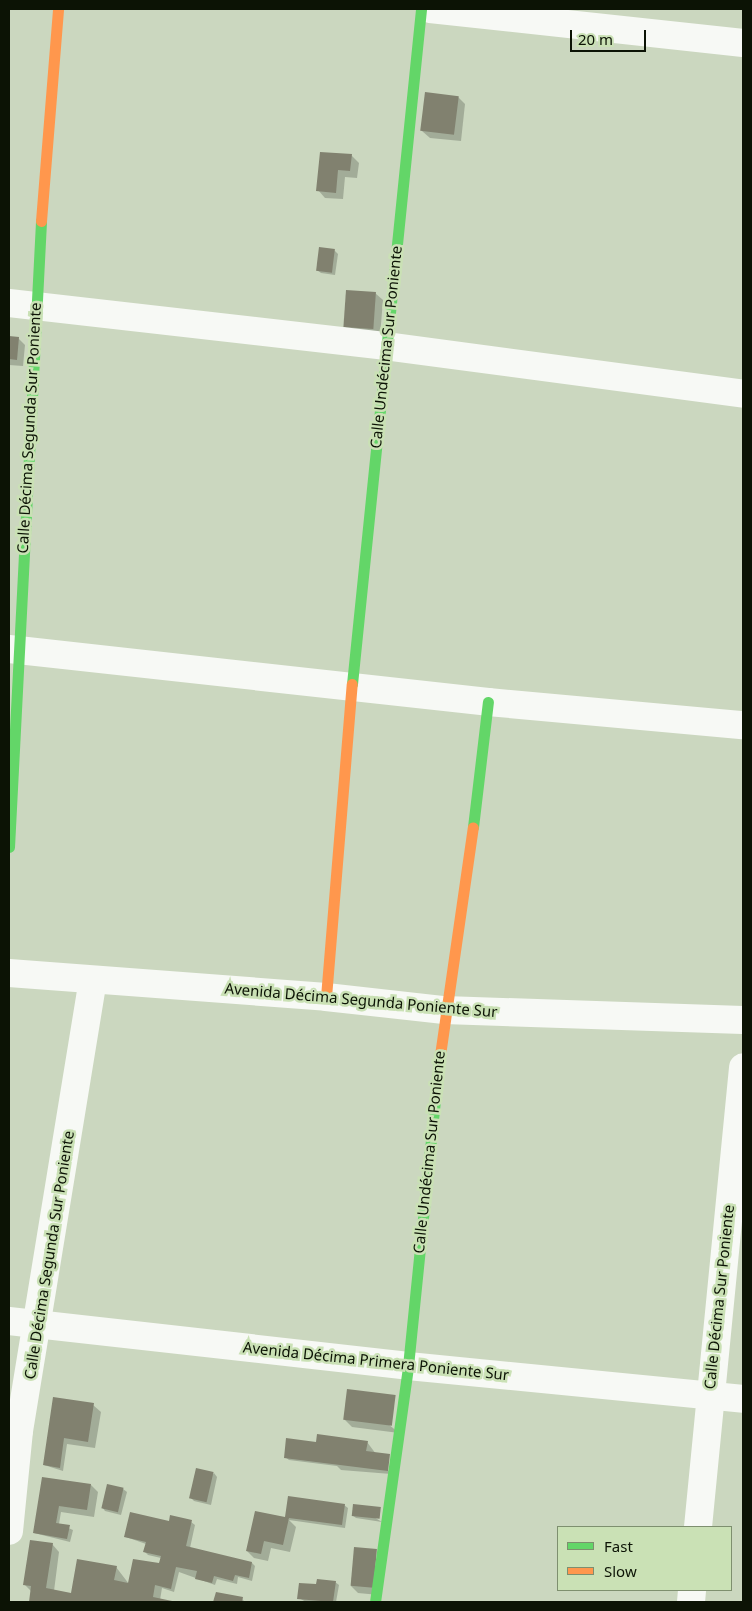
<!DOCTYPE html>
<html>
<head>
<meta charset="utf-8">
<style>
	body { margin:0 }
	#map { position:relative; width:752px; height:1611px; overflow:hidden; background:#cbd7bf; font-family:"Noto Sans",sans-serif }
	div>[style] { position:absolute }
	.shadow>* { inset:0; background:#0003 }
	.building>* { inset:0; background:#81816f; transform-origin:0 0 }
	.street>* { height:28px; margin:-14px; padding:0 14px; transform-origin:14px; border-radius:14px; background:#f7f9f5 }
	.fast>* { height:11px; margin:-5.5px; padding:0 5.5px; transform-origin:5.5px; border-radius:5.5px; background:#63d668 }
	.slow>* { height:11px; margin:-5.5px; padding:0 5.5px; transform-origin:5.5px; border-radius:5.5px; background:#ff974d }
	span { translate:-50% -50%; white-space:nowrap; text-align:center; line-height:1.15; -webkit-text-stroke:5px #cae1b5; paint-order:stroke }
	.street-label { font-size:15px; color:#0c1305 }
	.frame { position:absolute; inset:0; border:10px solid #0c1305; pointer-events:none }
	.legend { position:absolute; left:557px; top:1526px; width:175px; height:65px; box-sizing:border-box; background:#cae1b5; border:1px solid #7e8f6f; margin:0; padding:6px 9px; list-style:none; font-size:15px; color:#0c1305 }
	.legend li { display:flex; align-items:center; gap:10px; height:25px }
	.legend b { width:25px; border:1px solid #7e8f6f }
	.scale { position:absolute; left:570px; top:30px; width:76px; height:22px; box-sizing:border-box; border:2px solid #0c1305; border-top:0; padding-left:6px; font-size:15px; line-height:18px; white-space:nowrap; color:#0c1305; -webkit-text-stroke:4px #cae1b5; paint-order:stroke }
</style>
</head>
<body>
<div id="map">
	<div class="shadow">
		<div style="clip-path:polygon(458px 97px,465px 104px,461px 141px,430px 138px,422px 131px)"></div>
		<div style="clip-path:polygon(351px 155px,359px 163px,357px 178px,345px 177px,343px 199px,325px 198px,318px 190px)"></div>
		<div style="clip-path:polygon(334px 250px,338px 254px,335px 275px,321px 273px,317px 270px)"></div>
		<div style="clip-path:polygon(375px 293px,383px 300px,380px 336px,352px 334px,345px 327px)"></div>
		<div style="clip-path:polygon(9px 337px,18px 338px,25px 345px,23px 366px,9px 365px)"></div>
		<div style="clip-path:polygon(348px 1391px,399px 1433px,352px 1427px,345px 1420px)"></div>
		<div style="clip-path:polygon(54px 1399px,93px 1405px,101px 1412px,95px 1448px,67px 1444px,63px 1471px,44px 1465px)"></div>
		<div style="clip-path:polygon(367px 1442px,391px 1474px,341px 1470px,337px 1466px,289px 1460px,285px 1457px,317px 1443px)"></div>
		<div style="clip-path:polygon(214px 1473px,217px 1477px,211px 1505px,194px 1501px,191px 1498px)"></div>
		<div style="clip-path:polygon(91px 1485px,98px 1492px,94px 1517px,61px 1512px,59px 1524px,73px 1530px,70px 1542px,34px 1533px,39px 1503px)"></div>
		<div style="clip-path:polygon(123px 1489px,127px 1492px,121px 1515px,105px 1511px,102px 1507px)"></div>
		<div style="clip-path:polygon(344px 1505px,348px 1508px,345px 1528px,289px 1520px,296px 1527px,290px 1552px,271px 1548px,268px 1561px,254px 1558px,247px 1551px,256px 1512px,289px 1520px,287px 1517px)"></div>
		<div style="clip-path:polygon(354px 1505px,382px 1522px,356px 1518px,352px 1515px)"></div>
		<div style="clip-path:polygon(170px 1522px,191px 1522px,195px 1525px,190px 1548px,252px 1563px,255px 1566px,252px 1581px,238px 1577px,237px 1584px,217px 1579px,215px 1585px,179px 1572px,174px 1592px,162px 1588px,160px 1600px,175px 1602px,30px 1602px,32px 1592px,25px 1585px,52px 1544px,59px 1552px,54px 1591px,70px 1594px,116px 1567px,129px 1584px,159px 1565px,161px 1558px,148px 1555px,144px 1551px,146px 1544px,126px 1537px)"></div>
		<div style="clip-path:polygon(355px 1548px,379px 1595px,358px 1593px,351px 1586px)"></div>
		<div style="clip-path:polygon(335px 1582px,339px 1585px,336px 1602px,306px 1602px,299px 1598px,317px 1586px)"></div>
		<div style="clip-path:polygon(217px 1593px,242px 1599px,245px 1602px,214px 1602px)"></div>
	</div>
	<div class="building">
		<div style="left:425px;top:92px;width:34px;height:39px;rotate:7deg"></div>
		<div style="clip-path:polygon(320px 152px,352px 154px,350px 171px,338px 170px,336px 193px,316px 191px)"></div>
		<div style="left:319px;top:247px;width:16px;height:24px;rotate:7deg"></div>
		<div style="left:346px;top:290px;width:30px;height:37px;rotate:4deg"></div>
		<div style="clip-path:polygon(9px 336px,19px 337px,17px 360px,9px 359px)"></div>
		<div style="left:347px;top:1389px;width:49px;height:31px;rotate:7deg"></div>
		<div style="clip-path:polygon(53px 1397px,94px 1403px,88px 1442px,64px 1438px,60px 1468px,43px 1465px)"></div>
		<div style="clip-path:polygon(317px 1434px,368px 1441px,366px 1451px,390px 1454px,388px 1471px,284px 1458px,286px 1438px,316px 1442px)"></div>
		<div style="left:196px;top:1468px;width:18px;height:31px;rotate:13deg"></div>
		<div style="clip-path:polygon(42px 1477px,91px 1484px,87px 1510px,59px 1506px,56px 1523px,70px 1525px,67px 1539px,33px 1533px)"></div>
		<div style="left:107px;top:1484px;width:17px;height:25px;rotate:13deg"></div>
		<div style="clip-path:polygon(288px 1496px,345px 1504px,342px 1525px,289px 1518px,283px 1545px,264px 1541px,261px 1554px,246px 1551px,255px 1511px,285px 1517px)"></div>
		<div style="left:353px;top:1504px;width:28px;height:12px;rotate:6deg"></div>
		<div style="clip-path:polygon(130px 1512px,169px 1521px,170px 1515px,192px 1520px,186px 1546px,252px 1562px,249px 1578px,235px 1575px,233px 1581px,214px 1576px,212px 1583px,195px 1579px,197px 1571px,176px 1567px,171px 1589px,155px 1585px,153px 1597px,177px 1602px,29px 1602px,31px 1586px,23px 1585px,30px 1540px,53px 1543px,46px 1588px,71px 1593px,77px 1559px,117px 1566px,114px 1580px,128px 1583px,133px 1559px,159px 1563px,161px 1556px,143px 1552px,146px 1542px,124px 1537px)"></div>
		<div style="left:354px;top:1547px;width:23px;height:39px;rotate:5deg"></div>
		<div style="clip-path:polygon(317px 1579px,336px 1581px,333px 1602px,297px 1599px,299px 1583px,316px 1584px)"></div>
		<div style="clip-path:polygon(216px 1592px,243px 1597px,242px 1602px,213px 1602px)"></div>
	</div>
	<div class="street">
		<div style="left:430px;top:9px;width:315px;rotate:6.2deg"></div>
		<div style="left:9px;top:303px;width:378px;rotate:6.5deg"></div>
		<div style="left:385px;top:346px;width:361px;rotate:7.6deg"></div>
		<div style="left:9px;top:649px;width:482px;rotate:6.3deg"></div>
		<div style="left:488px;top:702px;width:256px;rotate:5.2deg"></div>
		<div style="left:9px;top:973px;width:318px;rotate:4.3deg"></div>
		<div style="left:326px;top:997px;width:119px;rotate:6.3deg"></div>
		<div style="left:444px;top:1010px;width:299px;rotate:1.9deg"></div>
		<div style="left:9px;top:1321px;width:402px;rotate:6.4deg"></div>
		<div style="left:408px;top:1366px;width:337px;rotate:5.6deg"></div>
		<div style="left:698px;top:1527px;width:462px;rotate:-84.4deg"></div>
		<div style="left:9px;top:1531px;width:100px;rotate:-84.3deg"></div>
		<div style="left:19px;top:1431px;width:457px;rotate:-80.7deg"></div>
		<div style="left:691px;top:1602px;width:12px;rotate:-85deg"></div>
	</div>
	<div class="fast">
		<div style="left:352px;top:684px;width:679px;rotate:-84.16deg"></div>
		<div style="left:473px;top:827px;width:126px;rotate:-83.2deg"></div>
		<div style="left:9px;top:847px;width:627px;rotate:-87.07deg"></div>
		<div style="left:375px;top:1602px;width:238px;rotate:-82deg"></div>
		<div style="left:408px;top:1366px;width:306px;rotate:-84.2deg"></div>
	</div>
	<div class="slow">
		<div style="left:41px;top:221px;width:213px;rotate:-85.4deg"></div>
		<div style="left:326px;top:997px;width:314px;rotate:-85.3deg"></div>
		<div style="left:439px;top:1062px;width:237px;rotate:-81.8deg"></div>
	</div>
	<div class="street-label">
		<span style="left:386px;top:347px;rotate:-84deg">Calle Undécima Sur Poniente</span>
		<span style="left:29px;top:428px;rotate:-87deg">Calle Décima Segunda Sur Poniente</span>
		<span style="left:361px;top:1000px;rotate:5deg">Avenida Décima Segunda Poniente Sur</span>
		<span style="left:429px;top:1152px;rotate:-84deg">Calle Undécima Sur Poniente</span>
		<span style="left:49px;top:1255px;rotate:-81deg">Calle Décima Segunda Sur Poniente</span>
		<span style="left:719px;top:1297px;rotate:-84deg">Calle Décima Sur Poniente</span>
		<span style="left:376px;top:1361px;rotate:6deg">Avenida Décima Primera Poniente Sur</span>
	</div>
	<div class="frame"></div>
	<ul class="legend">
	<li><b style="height:6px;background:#63d668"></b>Fast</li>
	<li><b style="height:6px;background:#ff974d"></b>Slow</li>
	</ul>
	<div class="scale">20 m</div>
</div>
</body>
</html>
